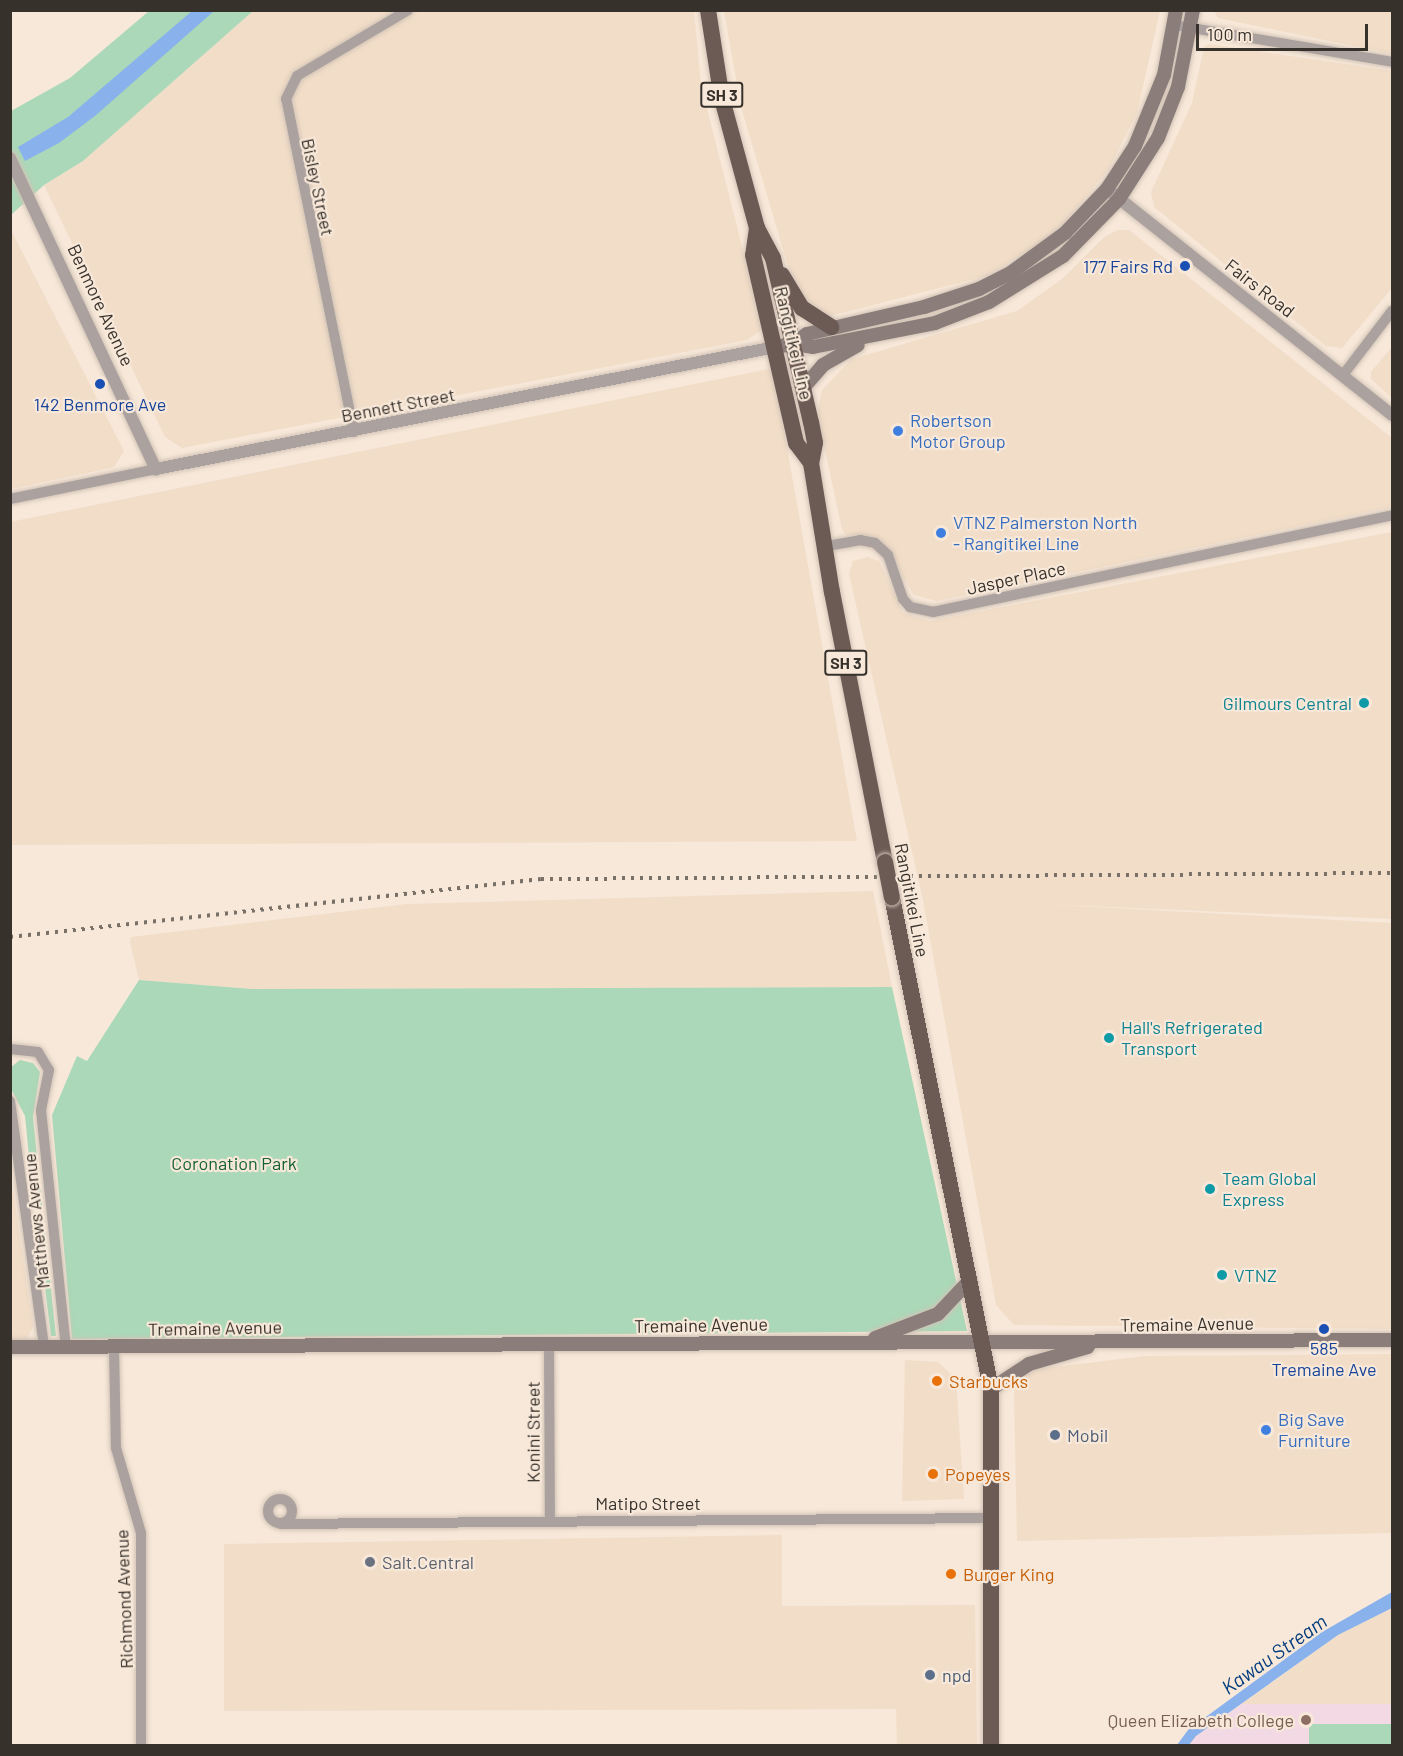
<!DOCTYPE html>
<html>
<head>
<meta charset="utf-8">
<style>
	body { margin:0 }
	#map { position:relative; width:1403px; height:1756px; overflow:hidden; background:#f7e8d9; font-family:Barlow,sans-serif }
	div>[style] { position:absolute }
	.built>* { inset:0; background:#f2ddc8 }
	.education>* { inset:0; background:#f2d9e3 }
	.green>* { inset:0; background:#abd8b8; transform-origin:0 0 }
	.water>* { inset:0; background:#89b2ec }
	.roads { filter:drop-shadow(0 0 2px #d1c3b6) drop-shadow(0 0 2px #d1c3b6) }
	.minor>* { height:10px; margin:-5px; padding:0 5px; transform-origin:5px; border-radius:5px; background:#aba19e }
	.minor>.ring { margin:-5px; padding:0; box-sizing:content-box; background:none; border:10px solid #aba19e; border-radius:50% }
	.tertiary>* { height:12px; margin:-6px; padding:0 6px; transform-origin:6px; border-radius:6px; background:#aba19e }
	.secondary>* { height:14px; margin:-7px; padding:0 7px; transform-origin:7px; border-radius:7px; background:#8b7e7a }
	.trunk>* { height:16px; margin:-8px; padding:0 8px; transform-origin:8px; border-radius:8px; background:#6c5a55 }
	.rail>* { height:4px; margin-top:-2px; transform-origin:0; background:repeating-linear-gradient(90deg,#797067 0 3px,transparent 0 9px) }
	.bridges { filter:drop-shadow(0 0 2px #d1c3b6) drop-shadow(0 0 2px #d1c3b6) }
	.trunk-bridge>* { height:16px; margin:-8px; padding:0 8px; transform-origin:8px; border-radius:8px; background:#6c5a55 }
	.dots>* { width:16px; height:16px; translate:-50% -50%; box-sizing:border-box; border:3px solid #f7e8d9; border-radius:50% }
	span { translate:-50% -50%; white-space:nowrap; text-align:center; line-height:1.15; -webkit-text-stroke:4.5px #f7e8d9; paint-order:stroke }
	.shield-label span { padding:2px 4px; background:#f7e8d9; border:2px solid; border-radius:4px; -webkit-text-stroke-width:0 }
	.shield-label { font-size:16px; color:#37312b; font-weight:700 }
	.street-label { font-size:18px; color:#37312b }
	.transit-label { font-size:18px; color:#164399 }
	.right { translate:-100% -50%; text-align:right }
	.shop-label { font-size:18px; color:#366cbe }
	.left { translate:0 -50%; text-align:left }
	.culture-label { font-size:18px; color:#0d838f }
	.park-label { font-size:18px; color:#156036 }
	.food-label { font-size:18px; color:#c56008 }
	.service-label { font-size:18px; color:#4e5e75 }
	.worship-label { font-size:18px; color:#5b616d }
	.education-label { font-size:18px; color:#785e54 }
	.water-label { font-size:20px; color:#023b7d; font-style:italic }
	.frame { position:absolute; inset:0; border:12px solid #37312b; pointer-events:none }
	.scale { position:absolute; left:1196px; top:24px; width:172px; height:27px; box-sizing:border-box; border:3px solid #37312b; border-top:0; padding-left:8px; font-size:18px; line-height:21px; white-space:nowrap; color:#37312b; -webkit-text-stroke:4px #f7e8d9; paint-order:stroke }
</style>
</head>
<body>
<div id="map">
	<div class="built">
		<div style="clip-path:polygon(253px 11px,694px 11px,701px 85px,763px 329px,747px 340px,182px 448px,165px 437px,44px 185px,83px 161px)"></div>
		<div style="clip-path:polygon(724px 11px,1160px 11px,1137px 113px,1108px 170px,1064px 223px,1034px 247px,986px 276px,826px 317px,799px 297px,788px 266px,741px 107px)"></div>
		<div style="clip-path:polygon(1214px 11px,1392px 11px,1392px 54px,1218px 18px)"></div>
		<div style="clip-path:polygon(1209px 44px,1392px 71px,1392px 288px,1342px 348px,1326px 346px,1154px 207px,1151px 192px,1192px 103px,1204px 47px)"></div>
		<div style="clip-path:polygon(10px 228px,124px 451px,114px 467px,11px 489px)"></div>
		<div style="clip-path:polygon(1118px 230px,1129px 230px,1392px 438px,1392px 507px,937px 601px,914px 595px,883px 544px,867px 535px,846px 535px,842px 529px,817px 413px,822px 390px,852px 359px,1017px 311px,1062px 279px,1104px 237px)"></div>
		<div style="clip-path:polygon(1392px 347px,1392px 398px,1371px 379px,1371px 372px)"></div>
		<div style="clip-path:polygon(769px 369px,774px 375px,857px 841px,11px 845px,10px 522px)"></div>
		<div style="clip-path:polygon(1392px 532px,1392px 919px,1039px 904px,1392px 923px,1392px 1329px,1014px 1325px,996px 1305px,923px 900px,849px 574px,853px 561px,868px 557px,879px 561px,903px 613px,930px 621px)"></div>
		<div style="clip-path:polygon(873px 891px,892px 987px,252px 989px,139px 980px,130px 942px,131px 937px,407px 904px)"></div>
		<div style="clip-path:polygon(10px 1169px,33px 1326px,27px 1340px,11px 1340px)"></div>
		<div style="clip-path:polygon(1392px 1354px,1392px 1533px,1017px 1541px,1014px 1390px,1025px 1375px,1038px 1369px,1145px 1356px)"></div>
		<div style="clip-path:polygon(905px 1360px,938px 1362px,956px 1379px,964px 1499px,902px 1501px)"></div>
		<div style="clip-path:polygon(782px 1535px,782px 1606px,975px 1605px,977px 1745px,897px 1745px,896px 1709px,224px 1711px,224px 1544px)"></div>
		<div style="clip-path:polygon(1392px 1608px,1392px 1704px,1242px 1704px,1338px 1635px)"></div>
	</div>
	<div class="education">
		<div style="clip-path:polygon(1242px 1704px,1392px 1704px,1392px 1745px,1189px 1746px,1196px 1736px)"></div>
	</div>
	<div class="green">
		<div style="clip-path:polygon(149px 11px,253px 11px,83px 161px,44px 185px,11px 215px,11px 111px,70px 78px)"></div>
		<div style="clip-path:polygon(139px 980px,252px 989px,892px 987px,967px 1331px,72px 1339px,52px 1115px,77px 1056px,87px 1061px)"></div>
		<div style="clip-path:polygon(20px 1060px,33px 1063px,40px 1072px,33px 1117px,42px 1206px,34px 1207px,25px 1116px,11px 1089px,11px 1067px)"></div>
		<div style="clip-path:polygon(44px 1222px,44px 1223px,56px 1336px,51px 1336px,37px 1223px)"></div>
		<div style="left:1309px;top:1724px;width:83px;height:25px"></div>
	</div>
	<div class="water">
		<div style="clip-path:polygon(192px 11px,214px 11px,95px 116px,59px 143px,25px 161px,18px 147px,68px 117px)"></div>
		<div style="clip-path:polygon(1392px 1592px,1392px 1608px,1338px 1635px,1196px 1736px,1189px 1745px,1177px 1745px,1188px 1730px,1322px 1632px)"></div>
	</div>
	<div class="roads">
		<div class="minor">
			<div style="left:1174px;top:25px;width:221px;rotate:9.6deg"></div>
			<div style="left:1343px;top:375px;width:81px;rotate:-52.6deg"></div>
			<div style="left:354px;top:432px;width:340px;rotate:-101.5deg"></div>
			<div style="left:286px;top:99px;width:25px;rotate:-64deg"></div>
			<div style="left:297px;top:76px;width:129px;rotate:-30.7deg"></div>
			<div style="left:10px;top:499px;width:149px;rotate:-11.6deg"></div>
			<div style="left:827px;top:546px;width:34px;rotate:-10deg"></div>
			<div style="left:860px;top:540px;width:15px;rotate:11deg"></div>
			<div style="left:875px;top:543px;width:18px;rotate:43deg"></div>
			<div style="left:888px;top:555px;width:46px;rotate:71.2deg"></div>
			<div style="left:903px;top:599px;width:11px;rotate:49deg"></div>
			<div style="left:910px;top:607px;width:24px;rotate:12deg"></div>
			<div style="left:933px;top:612px;width:469px;rotate:-11.9deg"></div>
			<div style="left:10px;top:1049px;width:28px;rotate:6deg"></div>
			<div style="left:38px;top:1052px;width:21px;rotate:59deg"></div>
			<div style="left:49px;top:1070px;width:41px;rotate:101.3deg"></div>
			<div style="left:41px;top:1110px;width:238px;rotate:84deg"></div>
			<div style="left:10px;top:1101px;width:248px;rotate:82.1deg"></div>
			<div style="left:549px;top:1344px;width:177px;rotate:89.7deg"></div>
			<div style="left:114px;top:1347px;width:101px;rotate:88.9deg"></div>
			<div style="left:116px;top:1448px;width:89px;rotate:73.6deg"></div>
			<div style="left:141px;top:1533px;width:213px;rotate:90deg"></div>
			<div class="ring" style="left:268px;top:1499px;width:14px;height:14px"></div>
			<div style="left:280px;top:1524px;width:710px;rotate:-0.48deg"></div>
		</div>
		<div class="tertiary">
			<div style="left:10px;top:158px;width:344px;rotate:64.9deg"></div>
			<div style="left:156px;top:469px;width:631px;rotate:-11.15deg"></div>
			<div style="left:1107px;top:189px;width:364px;rotate:38.4deg"></div>
		</div>
		<div class="secondary">
			<div style="left:792px;top:344px;width:18px;rotate:-34deg"></div>
			<div style="left:807px;top:334px;width:120px;rotate:-13deg"></div>
			<div style="left:924px;top:307px;width:58px;rotate:-18.1deg"></div>
			<div style="left:979px;top:289px;width:37px;rotate:-27deg"></div>
			<div style="left:1012px;top:272px;width:66px;rotate:-36.3deg"></div>
			<div style="left:1065px;top:233px;width:61px;rotate:-46.3deg"></div>
			<div style="left:1107px;top:189px;width:51px;rotate:-56.9deg"></div>
			<div style="left:1135px;top:146px;width:77px;rotate:-67.8deg"></div>
			<div style="left:1164px;top:75px;width:66px;rotate:-79.5deg"></div>
			<div style="left:775px;top:347px;width:17px;rotate:-10deg"></div>
			<div style="left:792px;top:344px;width:21px;rotate:8deg"></div>
			<div style="left:813px;top:347px;width:124px;rotate:-11.1deg"></div>
			<div style="left:935px;top:323px;width:58px;rotate:-21.3deg"></div>
			<div style="left:989px;top:302px;width:87px;rotate:-31.9deg"></div>
			<div style="left:1063px;top:256px;width:80px;rotate:-45.5deg"></div>
			<div style="left:1119px;top:199px;width:72px;rotate:-57.4deg"></div>
			<div style="left:1158px;top:138px;width:55px;rotate:-68.6deg"></div>
			<div style="left:1178px;top:87px;width:78px;rotate:-79deg"></div>
			<div style="left:804px;top:387px;width:29px;rotate:-49deg"></div>
			<div style="left:823px;top:365px;width:40px;rotate:-29.7deg"></div>
			<div style="left:875px;top:1338px;width:67px;rotate:-20.9deg"></div>
			<div style="left:938px;top:1314px;width:47px;rotate:-46.7deg"></div>
			<div style="left:10px;top:1347px;width:1382px;rotate:-0.29deg"></div>
			<div style="left:991px;top:1389px;width:45px;rotate:-33.3deg"></div>
			<div style="left:1029px;top:1364px;width:61px;rotate:-16.1deg"></div>
		</div>
		<div class="trunk">
			<div style="left:708px;top:10px;width:90px;rotate:81.1deg"></div>
			<div style="left:722px;top:99px;width:134px;rotate:74.8deg"></div>
			<div style="left:757px;top:228px;width:34px;rotate:62deg"></div>
			<div style="left:773px;top:258px;width:168px;rotate:77deg"></div>
			<div style="left:811px;top:422px;width:21px;rotate:79deg"></div>
			<div style="left:815px;top:443px;width:20px;rotate:101deg"></div>
			<div style="left:811px;top:463px;width:131px;rotate:80.8deg"></div>
			<div style="left:832px;top:592px;width:275px;rotate:78.9deg"></div>
			<div style="left:757px;top:228px;width:27px;rotate:98deg"></div>
			<div style="left:753px;top:255px;width:193px;rotate:77.1deg"></div>
			<div style="left:796px;top:443px;width:25px;rotate:53deg"></div>
			<div style="left:782px;top:275px;width:39px;rotate:59deg"></div>
			<div style="left:802px;top:308px;width:35px;rotate:33deg"></div>
			<div style="left:892px;top:897px;width:502px;rotate:78.62deg"></div>
			<div style="left:991px;top:1389px;width:357px;rotate:90deg"></div>
		</div>
	</div>
	<div class="rail">
		<div style="left:10px;top:937px;width:534px;rotate:-6.23deg"></div>
		<div style="left:541px;top:879px;width:851px;rotate:-0.4deg"></div>
	</div>
	<div class="bridges">
		<div class="trunk-bridge">
			<div style="left:885px;top:862px;width:36px;rotate:79deg"></div>
		</div>
	</div>
	<div class="dots">
		<div style="left:1185px;top:266px;background:#1a4fb4"></div>
		<div style="left:100px;top:384px;background:#1a4fb4"></div>
		<div style="left:898px;top:431px;background:#3f7fe0"></div>
		<div style="left:941px;top:533px;background:#3f7fe0"></div>
		<div style="left:1364px;top:703px;background:#0f9aa8"></div>
		<div style="left:1109px;top:1038px;background:#0f9aa8"></div>
		<div style="left:1210px;top:1189px;background:#0f9aa8"></div>
		<div style="left:1222px;top:1275px;background:#0f9aa8"></div>
		<div style="left:1324px;top:1329px;background:#1a4fb4"></div>
		<div style="left:937px;top:1381px;background:#e8710a"></div>
		<div style="left:1266px;top:1430px;background:#3f7fe0"></div>
		<div style="left:1055px;top:1435px;background:#5c6f8a"></div>
		<div style="left:933px;top:1474px;background:#e8710a"></div>
		<div style="left:370px;top:1562px;background:#6b7280"></div>
		<div style="left:951px;top:1574px;background:#e8710a"></div>
		<div style="left:930px;top:1675px;background:#5c6f8a"></div>
		<div style="left:1306px;top:1720px;background:#8d6e63"></div>
	</div>
	<div class="shield-label">
		<span style="left:722px;top:95px">SH 3</span>
		<span style="left:846px;top:663px">SH 3</span>
	</div>
	<div class="street-label">
		<span style="left:318px;top:187px;rotate:78deg">Bisley Street</span>
		<span style="left:1260px;top:288px;rotate:38deg">Fairs Road</span>
		<span style="left:101px;top:305px;rotate:65deg">Benmore Avenue</span>
		<span style="left:794px;top:343px;rotate:77deg">Rangitikei Line</span>
		<span style="left:398px;top:405px;rotate:-11deg">Bennett Street</span>
		<span style="left:1016px;top:578px;rotate:-12deg">Jasper Place</span>
		<span style="left:912px;top:900px;rotate:79deg">Rangitikei Line</span>
		<span style="left:36px;top:1221px;rotate:-96deg">Matthews Avenue</span>
		<span style="left:1187px;top:1324px;rotate:-1deg">Tremaine Avenue</span>
		<span style="left:701px;top:1325px;rotate:-1deg">Tremaine Avenue</span>
		<span style="left:215px;top:1328px;rotate:-1deg">Tremaine Avenue</span>
		<span style="left:533px;top:1432px;rotate:-90deg">Konini Street</span>
		<span style="left:648px;top:1503px">Matipo Street</span>
		<span style="left:124px;top:1599px;rotate:-92deg">Richmond Avenue</span>
	</div>
	<div class="transit-label">
		<span class="right" style="left:1173px;top:266px">177 Fairs Rd</span>
		<span style="left:100px;top:404px">142 Benmore Ave</span>
		<span style="left:1324px;top:1359px">585<br>Tremaine Ave</span>
	</div>
	<div class="shop-label">
		<span class="left" style="left:910px;top:431px">Robertson<br>Motor Group</span>
		<span class="left" style="left:953px;top:533px">VTNZ Palmerston North<br>- Rangitikei Line</span>
		<span class="left" style="left:1278px;top:1430px">Big Save<br>Furniture</span>
	</div>
	<div class="culture-label">
		<span class="right" style="left:1352px;top:703px">Gilmours Central</span>
		<span class="left" style="left:1121px;top:1038px">Hall's Refrigerated<br>Transport</span>
		<span class="left" style="left:1222px;top:1189px">Team Global<br>Express</span>
		<span class="left" style="left:1234px;top:1275px">VTNZ</span>
	</div>
	<div class="park-label">
		<span style="left:234px;top:1163px">Coronation Park</span>
	</div>
	<div class="food-label">
		<span class="left" style="left:949px;top:1381px">Starbucks</span>
		<span class="left" style="left:945px;top:1474px">Popeyes</span>
		<span class="left" style="left:963px;top:1574px">Burger King</span>
	</div>
	<div class="service-label">
		<span class="left" style="left:1067px;top:1435px">Mobil</span>
		<span class="left" style="left:942px;top:1675px">npd</span>
	</div>
	<div class="worship-label">
		<span class="left" style="left:382px;top:1562px">Salt.Central</span>
	</div>
	<div class="education-label">
		<span class="right" style="left:1294px;top:1720px">Queen Elizabeth College</span>
	</div>
	<div class="water-label">
		<span style="left:1274px;top:1654px;rotate:-35deg">Kawau Stream</span>
	</div>
	<div class="frame"></div>
	<div class="scale">100 m</div>
</div>
</body>
</html>
